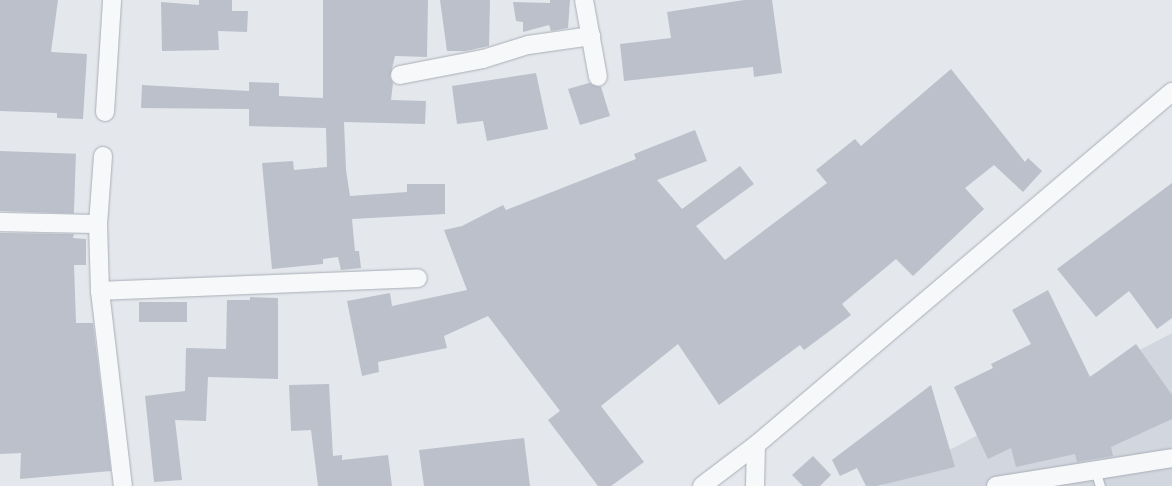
<!DOCTYPE html>
<html>
<head>
<meta charset="utf-8">
<style>
	body { margin:0 }
	#map { position:relative; width:1172px; height:486px; overflow:hidden; background:#e4e7ec; font-family:Poppins,sans-serif }
	div>[style] { position:absolute }
	.built>* { inset:0; background:#d2d6de }
	.building>* { inset:0; background:#bbc0ca; transform-origin:0 0 }
	.roads { filter:drop-shadow(0 0 1px #a9aeb7) drop-shadow(0 0 1px #a9aeb7) }
	.service>* { height:9px; margin:-4.5px; padding:0 4.5px; transform-origin:4.5px; border-radius:4.5px; background:#f7f8fa }
	.minor>* { height:18px; margin:-9px; padding:0 9px; transform-origin:9px; border-radius:9px; background:#f7f8fa }
	span { translate:-50% -50%; white-space:nowrap; text-align:center; line-height:1.15; -webkit-text-stroke:4px #f4f6f9; paint-order:stroke }
</style>
</head>
<body>
<div id="map">
	<div class="built">
		<div style="clip-path:polygon(1172px 333px,1172px 486px,881px 486px)"></div>
	</div>
	<div class="building">
		<div style="clip-path:polygon(0 0,58px 0,51px 52px,87px 54px,83px 119px,57px 118px,57px 113px,0 111px)"></div>
		<div style="clip-path:polygon(199px 0,232px 0,232px 11px,248px 11px,247px 32px,218px 31px,219px 50px,162px 51px,161px 2px,199px 5px)"></div>
		<div style="clip-path:polygon(323px 0,428px 0,427px 57px,395px 56px,390px 77px,393px 83px,391px 100px,426px 101px,425px 124px,344px 122px,346px 170px,350px 196px,407px 192px,407px 184px,445px 184px,445px 214px,352px 219px,355px 251px,359px 251px,361px 268px,341px 270px,338px 257px,323px 259px,323px 264px,272px 269px,262px 163px,293px 161px,294px 170px,327px 167px,326px 128px,249px 126px,249px 109px,141px 108px,142px 85px,249px 91px,249px 82px,279px 83px,279px 96px,323px 98px)"></div>
		<div style="clip-path:polygon(440px 0,490px 0,489px 46px,466px 51px,447px 51px)"></div>
		<div style="clip-path:polygon(550px 0,570px 0,568px 28px,551px 31px,549px 25px,523px 32px,523px 22px,516px 21px,513px 2px,550px 3px)"></div>
		<div style="clip-path:polygon(744px 0,772px 0,782px 73px,754px 77px,753px 67px,624px 81px,620px 44px,671px 38px,667px 12px)"></div>
		<div style="clip-path:polygon(951px 69px,1025px 162px,1028px 158px,1042px 171px,1023px 192px,994px 165px,965px 188px,984px 209px,913px 276px,896px 259px,842px 304px,851px 315px,804px 350px,800px 345px,719px 405px,678px 344px,601px 406px,644px 462px,611px 486px,598px 486px,548px 420px,560px 411px,488px 316px,444px 336px,447px 348px,378px 362px,379px 372px,362px 376px,347px 301px,390px 293px,392px 306px,467px 290px,444px 230px,462px 226px,503px 205px,506px 210px,636px 159px,634px 154px,695px 130px,707px 161px,657px 180px,682px 209px,740px 166px,754px 184px,696px 226px,725px 260px,827px 183px,816px 170px,855px 139px,861px 146px)"></div>
		<div style="clip-path:polygon(536px 73px,548px 129px,487px 141px,483px 121px,457px 124px,452px 86px)"></div>
		<div style="clip-path:polygon(589px 83px,601px 87px,610px 116px,580px 125px,568px 89px)"></div>
		<div style="left:0;top:151px;width:76px;height:60px;rotate:2deg"></div>
		<div style="clip-path:polygon(1172px 183px,1172px 318px,1157px 329px,1129px 291px,1096px 317px,1057px 269px)"></div>
		<div style="clip-path:polygon(0 233px,74px 234px,73px 238px,86px 239px,86px 265px,74px 265px,76px 323px,93px 323px,111px 471px,20px 479px,21px 453px,0 454px)"></div>
		<div style="clip-path:polygon(1048px 290px,1090px 377px,1136px 344px,1172px 395px,1172px 419px,1111px 447px,1113px 456px,1077px 462px,1075px 454px,1016px 467px,1011px 448px,988px 459px,954px 387px,993px 368px,991px 364px,1031px 344px,1012px 310px)"></div>
		<div style="clip-path:polygon(250px 297px,278px 298px,278px 379px,208px 377px,206px 421px,175px 420px,182px 480px,154px 482px,145px 396px,185px 391px,186px 348px,226px 349px,227px 300px,250px 300px)"></div>
		<div style="left:139px;top:302px;width:48px;height:20px"></div>
		<div style="clip-path:polygon(329px 384px,333px 456px,342px 455px,342px 460px,388px 455px,392px 486px,318px 486px,311px 430px,291px 431px,289px 385px)"></div>
		<div style="clip-path:polygon(931px 385px,955px 467px,877px 486px,866px 486px,857px 468px,840px 476px,832px 460px)"></div>
		<div style="clip-path:polygon(524px 438px,530px 486px,424px 486px,419px 450px)"></div>
		<div style="clip-path:polygon(813px 456px,831px 475px,820px 486px,803px 486px,792px 475px)"></div>
	</div>
	<div class="roads">
		<div class="service">
			<div style="left:1096px;top:473px;width:14px;rotate:73deg"></div>
		</div>
		<div class="minor">
			<div style="left:584px;top:0;width:78px;rotate:79.7deg"></div>
			<div style="left:400px;top:75px;width:85px;rotate:-10.9deg"></div>
			<div style="left:483px;top:59px;width:47px;rotate:-17.3deg"></div>
			<div style="left:528px;top:45px;width:64px;rotate:-8.1deg"></div>
			<div style="left:105px;top:112px;width:112px;rotate:-86.4deg"></div>
			<div style="left:103px;top:156px;width:68px;rotate:94.2deg"></div>
			<div style="left:98px;top:224px;width:67px;rotate:88.3deg"></div>
			<div style="left:100px;top:291px;width:196px;rotate:83.3deg"></div>
			<div style="left:0;top:222px;width:98px;rotate:1.2deg"></div>
			<div style="left:100px;top:291px;width:318px;rotate:-2.3deg"></div>
			<div style="left:702px;top:486px;width:68px;rotate:-37.2deg"></div>
			<div style="left:756px;top:445px;width:546px;rotate:-40.32deg"></div>
			<div style="left:755px;top:486px;width:41px;rotate:-88.6deg"></div>
			<div style="left:996px;top:486px;width:178px;rotate:-9deg"></div>
		</div>
	</div>
</div>
</body>
</html>
